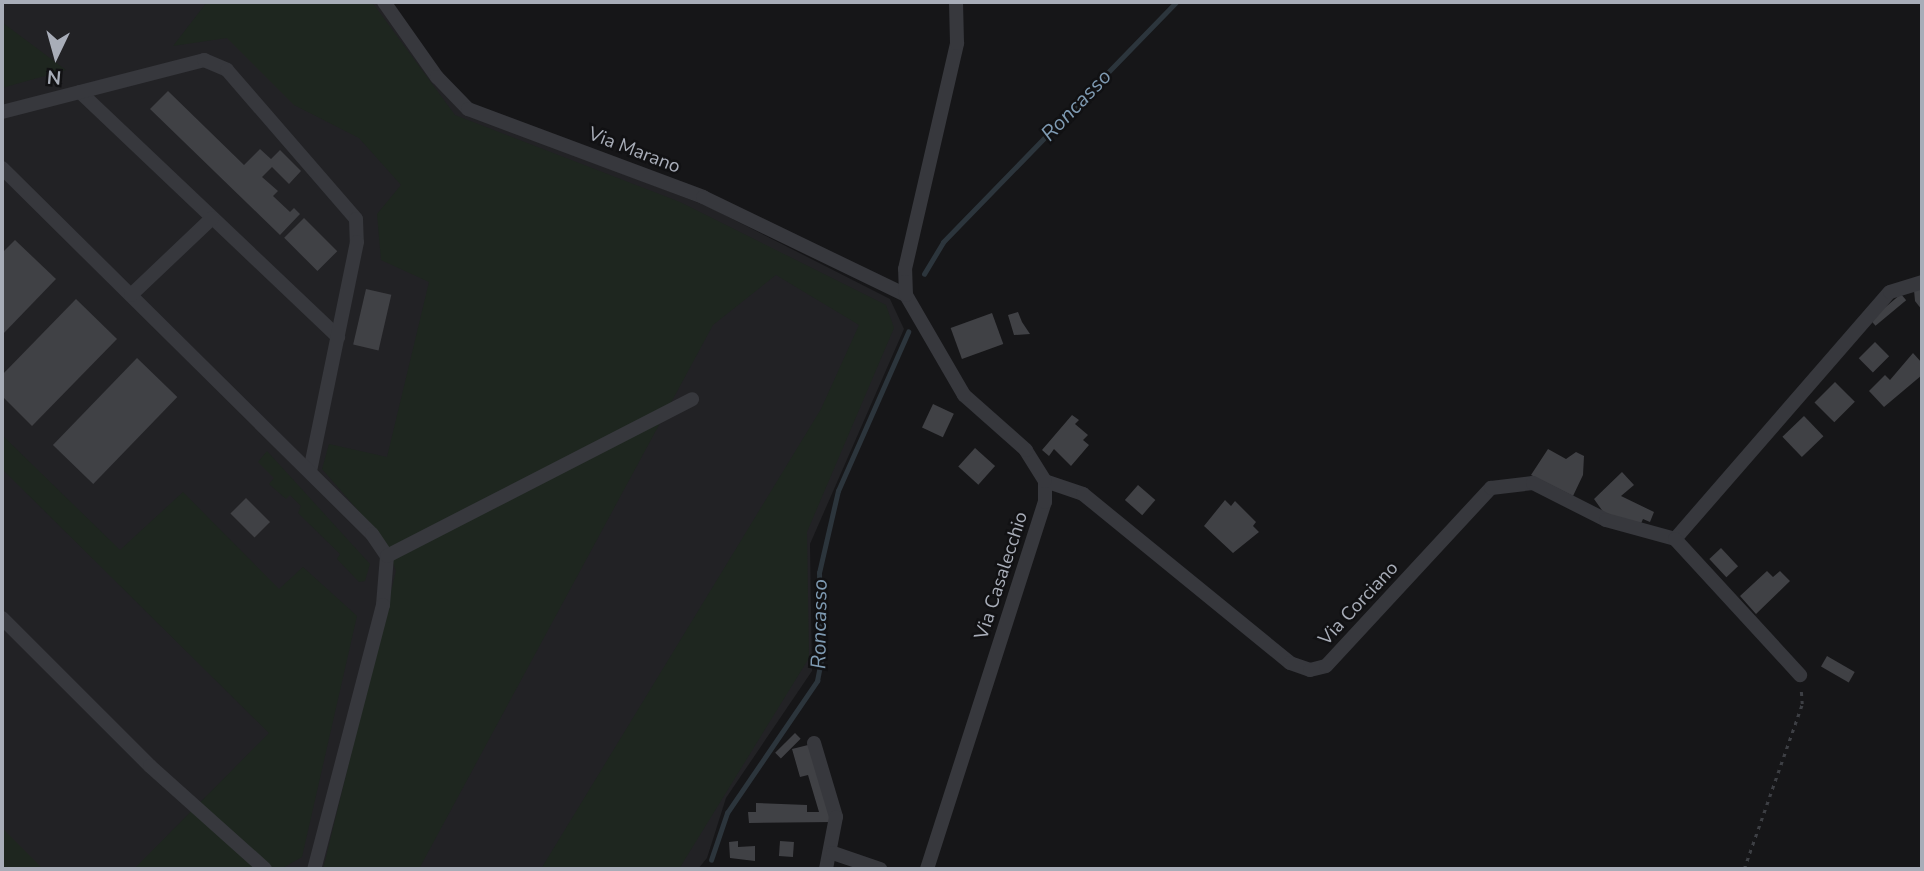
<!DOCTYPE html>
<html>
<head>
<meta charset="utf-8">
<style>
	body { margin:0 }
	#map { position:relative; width:1924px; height:871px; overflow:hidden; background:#161618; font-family:"Nunito Sans",sans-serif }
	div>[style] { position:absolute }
	.built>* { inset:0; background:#222225 }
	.green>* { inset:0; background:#1e261f }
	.stream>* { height:4.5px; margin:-2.25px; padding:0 2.25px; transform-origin:2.25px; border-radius:2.25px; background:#2c353c }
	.building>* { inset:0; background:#404145; transform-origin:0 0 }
	.path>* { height:2.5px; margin-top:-1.25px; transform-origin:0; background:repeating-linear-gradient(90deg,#3d3f44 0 3.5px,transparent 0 8.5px) }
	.minor>* { height:14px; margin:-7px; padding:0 7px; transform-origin:7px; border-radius:7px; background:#37383d }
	span { translate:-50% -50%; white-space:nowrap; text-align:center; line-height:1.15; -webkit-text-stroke:5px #111113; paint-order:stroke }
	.street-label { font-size:19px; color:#a8adb8 }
	.water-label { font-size:21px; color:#7f9bb3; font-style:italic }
	.frame { position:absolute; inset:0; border:4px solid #a8adb8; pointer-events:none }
	.north { position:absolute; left:21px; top:21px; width:70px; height:70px; -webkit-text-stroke:5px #111113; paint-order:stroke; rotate:185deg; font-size:19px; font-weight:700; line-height:28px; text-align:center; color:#a8adb8 }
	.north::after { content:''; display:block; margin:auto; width:24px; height:32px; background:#a8adb8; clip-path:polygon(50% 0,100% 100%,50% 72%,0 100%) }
</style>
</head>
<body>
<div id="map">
	<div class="built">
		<div style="clip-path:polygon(2px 2px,381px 2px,429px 77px,467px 114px,707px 206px,890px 299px,904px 329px,810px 544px,812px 671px,726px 798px,707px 858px,698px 869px,2px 869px)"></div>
	</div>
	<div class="green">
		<div style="clip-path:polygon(207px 2px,372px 2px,455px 115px,680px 202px,886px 305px,894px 328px,807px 532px,809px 658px,679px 869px,541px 869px,821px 409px,859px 325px,776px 275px,713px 325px,419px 869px,323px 869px,396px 571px,384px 540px,322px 469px,329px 444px,387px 457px,429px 282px,381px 260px,377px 214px,401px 185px,359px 138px,294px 105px,227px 38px,173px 46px)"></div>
		<div style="clip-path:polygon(2px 21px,3px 23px,66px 70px,2px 88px)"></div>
		<div style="clip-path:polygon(2px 435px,120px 550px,183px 492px,279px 589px,303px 567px,357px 616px,302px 857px,281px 869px,134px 869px,269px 733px,2px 469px)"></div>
		<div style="clip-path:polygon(267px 451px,370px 564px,365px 581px,359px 582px,337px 559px,340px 554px,298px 513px,301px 506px,290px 495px,286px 499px,269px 484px,274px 478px,258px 462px)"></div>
		<div style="clip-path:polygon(2px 828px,43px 869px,2px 869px)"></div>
	</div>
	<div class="stream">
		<div style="left:924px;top:274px;width:37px;rotate:-59deg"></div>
		<div style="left:943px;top:242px;width:334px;rotate:-45.8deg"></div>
		<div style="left:711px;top:860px;width:50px;rotate:-71.2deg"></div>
		<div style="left:727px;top:813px;width:160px;rotate:-55.7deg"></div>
		<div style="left:817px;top:681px;width:21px;rotate:-79deg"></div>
		<div style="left:821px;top:660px;width:87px;rotate:-91.3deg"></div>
		<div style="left:819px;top:573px;width:84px;rotate:-77deg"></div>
		<div style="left:838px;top:491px;width:174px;rotate:-66.2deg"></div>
	</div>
	<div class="building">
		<div style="clip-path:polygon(168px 91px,244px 165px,260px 149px,271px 159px,280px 150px,301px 171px,289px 184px,272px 167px,262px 177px,278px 191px,273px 196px,290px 212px,294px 208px,300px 214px,280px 235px,150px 109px)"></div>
		<div style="left:304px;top:218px;width:47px;height:28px;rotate:45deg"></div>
		<div style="clip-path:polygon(15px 240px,56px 279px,2px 335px,2px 253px)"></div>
		<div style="left:366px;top:289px;width:26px;height:57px;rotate:13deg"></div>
		<div style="clip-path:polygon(1914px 290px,1922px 290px,1922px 310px,1915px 301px)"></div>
		<div style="left:1901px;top:294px;width:8px;height:40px;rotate:50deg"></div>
		<div style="clip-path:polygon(76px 299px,117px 339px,32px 426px,2px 396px,2px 375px)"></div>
		<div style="clip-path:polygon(1018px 312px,1022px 322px,1030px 334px,1014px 335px,1008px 315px)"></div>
		<div style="left:992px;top:313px;width:33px;height:44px;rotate:70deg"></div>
		<div style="left:1875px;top:342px;width:20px;height:23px;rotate:45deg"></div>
		<div style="clip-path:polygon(1913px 353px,1922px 363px,1922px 375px,1884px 407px,1869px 391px,1885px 375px,1890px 380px)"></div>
		<div style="left:137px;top:358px;width:56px;height:121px;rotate:44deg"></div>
		<div style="left:1835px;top:382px;width:28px;height:29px;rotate:45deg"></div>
		<div style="left:933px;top:404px;width:23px;height:26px;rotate:25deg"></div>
		<div style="clip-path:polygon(1072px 415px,1079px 420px,1075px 424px,1088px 435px,1083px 440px,1089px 445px,1071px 466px,1054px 449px,1049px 456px,1042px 450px)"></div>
		<div style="left:1804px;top:416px;width:28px;height:30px;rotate:46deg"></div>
		<div style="left:975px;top:448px;width:27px;height:25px;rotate:42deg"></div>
		<div style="clip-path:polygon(1548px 449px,1566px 459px,1576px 452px,1584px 456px,1583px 475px,1573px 496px,1531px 475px)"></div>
		<div style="clip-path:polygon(1622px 472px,1634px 485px,1621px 496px,1654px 512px,1650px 522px,1643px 519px,1639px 528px,1604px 513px,1594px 499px)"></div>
		<div style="left:1138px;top:485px;width:23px;height:20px;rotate:41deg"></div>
		<div style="left:246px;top:498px;width:34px;height:22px;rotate:45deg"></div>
		<div style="clip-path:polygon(1225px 500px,1231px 506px,1235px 501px,1256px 522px,1253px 526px,1259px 532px,1233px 553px,1204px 526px)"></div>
		<div style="left:1721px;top:548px;width:25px;height:16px;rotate:47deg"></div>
		<div style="clip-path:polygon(1767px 571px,1773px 577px,1780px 571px,1790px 581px,1756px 614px,1740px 596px)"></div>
		<div style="left:1827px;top:656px;width:32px;height:12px;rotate:30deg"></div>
		<div style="left:795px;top:733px;width:8px;height:28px;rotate:45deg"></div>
		<div style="clip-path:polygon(812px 744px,833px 822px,749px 823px,748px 812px,756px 812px,756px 803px,807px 805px,807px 812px,819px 812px,808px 775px,800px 777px,792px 749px)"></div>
		<div style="clip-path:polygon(738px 841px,738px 847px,755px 846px,755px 861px,730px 858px,729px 842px)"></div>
		<div style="left:780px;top:841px;width:14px;height:15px;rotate:4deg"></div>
	</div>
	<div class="path">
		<div style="left:1744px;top:869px;width:175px;rotate:-70.6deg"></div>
		<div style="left:1802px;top:704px;width:16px;rotate:-94deg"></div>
	</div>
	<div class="minor">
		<div style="left:384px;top:2px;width:92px;rotate:54.8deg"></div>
		<div style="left:437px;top:77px;width:45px;rotate:45.9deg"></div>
		<div style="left:468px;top:109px;width:251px;rotate:20.5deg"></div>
		<div style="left:703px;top:197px;width:225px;rotate:25.8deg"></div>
		<div style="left:80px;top:92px;width:356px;rotate:43.5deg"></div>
		<div style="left:2px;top:112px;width:209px;rotate:-14.4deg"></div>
		<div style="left:204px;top:60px;width:25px;rotate:23deg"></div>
		<div style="left:227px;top:70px;width:197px;rotate:49.1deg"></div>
		<div style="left:356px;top:219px;width:23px;rotate:88deg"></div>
		<div style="left:357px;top:242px;width:234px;rotate:101.6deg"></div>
		<div style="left:2px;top:168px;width:520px;rotate:44.69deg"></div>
		<div style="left:372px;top:534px;width:27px;rotate:56deg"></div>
		<div style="left:387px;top:556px;width:49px;rotate:94.7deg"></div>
		<div style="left:383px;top:605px;width:273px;rotate:104.6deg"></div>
		<div style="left:131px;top:295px;width:112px;rotate:-43.5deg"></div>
		<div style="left:1045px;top:481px;width:40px;rotate:18.9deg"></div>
		<div style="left:1083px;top:494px;width:267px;rotate:39.2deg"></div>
		<div style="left:1290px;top:663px;width:21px;rotate:19deg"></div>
		<div style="left:1310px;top:670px;width:16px;rotate:-14deg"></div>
		<div style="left:1326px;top:666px;width:243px;rotate:-47.2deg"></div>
		<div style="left:1491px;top:488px;width:42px;rotate:-6.8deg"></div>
		<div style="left:1533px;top:483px;width:82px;rotate:26.9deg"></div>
		<div style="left:1606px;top:520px;width:72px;rotate:15.4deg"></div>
		<div style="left:1675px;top:539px;width:327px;rotate:-49deg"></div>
		<div style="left:1890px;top:292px;width:34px;rotate:-17deg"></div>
		<div style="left:1675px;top:539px;width:185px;rotate:47.4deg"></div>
		<div style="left:387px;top:556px;width:343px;rotate:-27.2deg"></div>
		<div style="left:2px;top:618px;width:209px;rotate:45deg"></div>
		<div style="left:150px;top:766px;width:154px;rotate:41.8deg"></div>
		<div style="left:814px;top:743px;width:77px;rotate:73.4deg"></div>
		<div style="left:836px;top:817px;width:53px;rotate:100.9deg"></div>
		<div style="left:833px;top:853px;width:50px;rotate:18.8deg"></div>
		<div style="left:927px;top:869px;width:386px;rotate:-72.2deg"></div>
		<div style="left:1045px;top:502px;width:21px;rotate:-90deg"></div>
		<div style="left:1045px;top:481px;width:36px;rotate:-122deg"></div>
		<div style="left:1026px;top:450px;width:83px;rotate:-138.4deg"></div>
		<div style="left:964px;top:395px;width:116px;rotate:-120.1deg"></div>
		<div style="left:906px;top:295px;width:26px;rotate:-92deg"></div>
		<div style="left:905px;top:269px;width:232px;rotate:-77deg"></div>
		<div style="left:957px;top:43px;width:41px;rotate:-91.4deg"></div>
	</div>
	<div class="street-label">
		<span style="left:634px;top:151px;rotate:21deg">Via Marano</span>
		<span style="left:1002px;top:576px;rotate:-72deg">Via Casalecchio</span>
		<span style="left:1359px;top:604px;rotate:-47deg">Via Corciano</span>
	</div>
	<div class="water-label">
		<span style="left:1076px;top:105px;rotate:-46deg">Roncasso</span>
		<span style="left:819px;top:624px;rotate:-89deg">Roncasso</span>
	</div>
	<div class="frame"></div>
	<div class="north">N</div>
</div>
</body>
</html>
